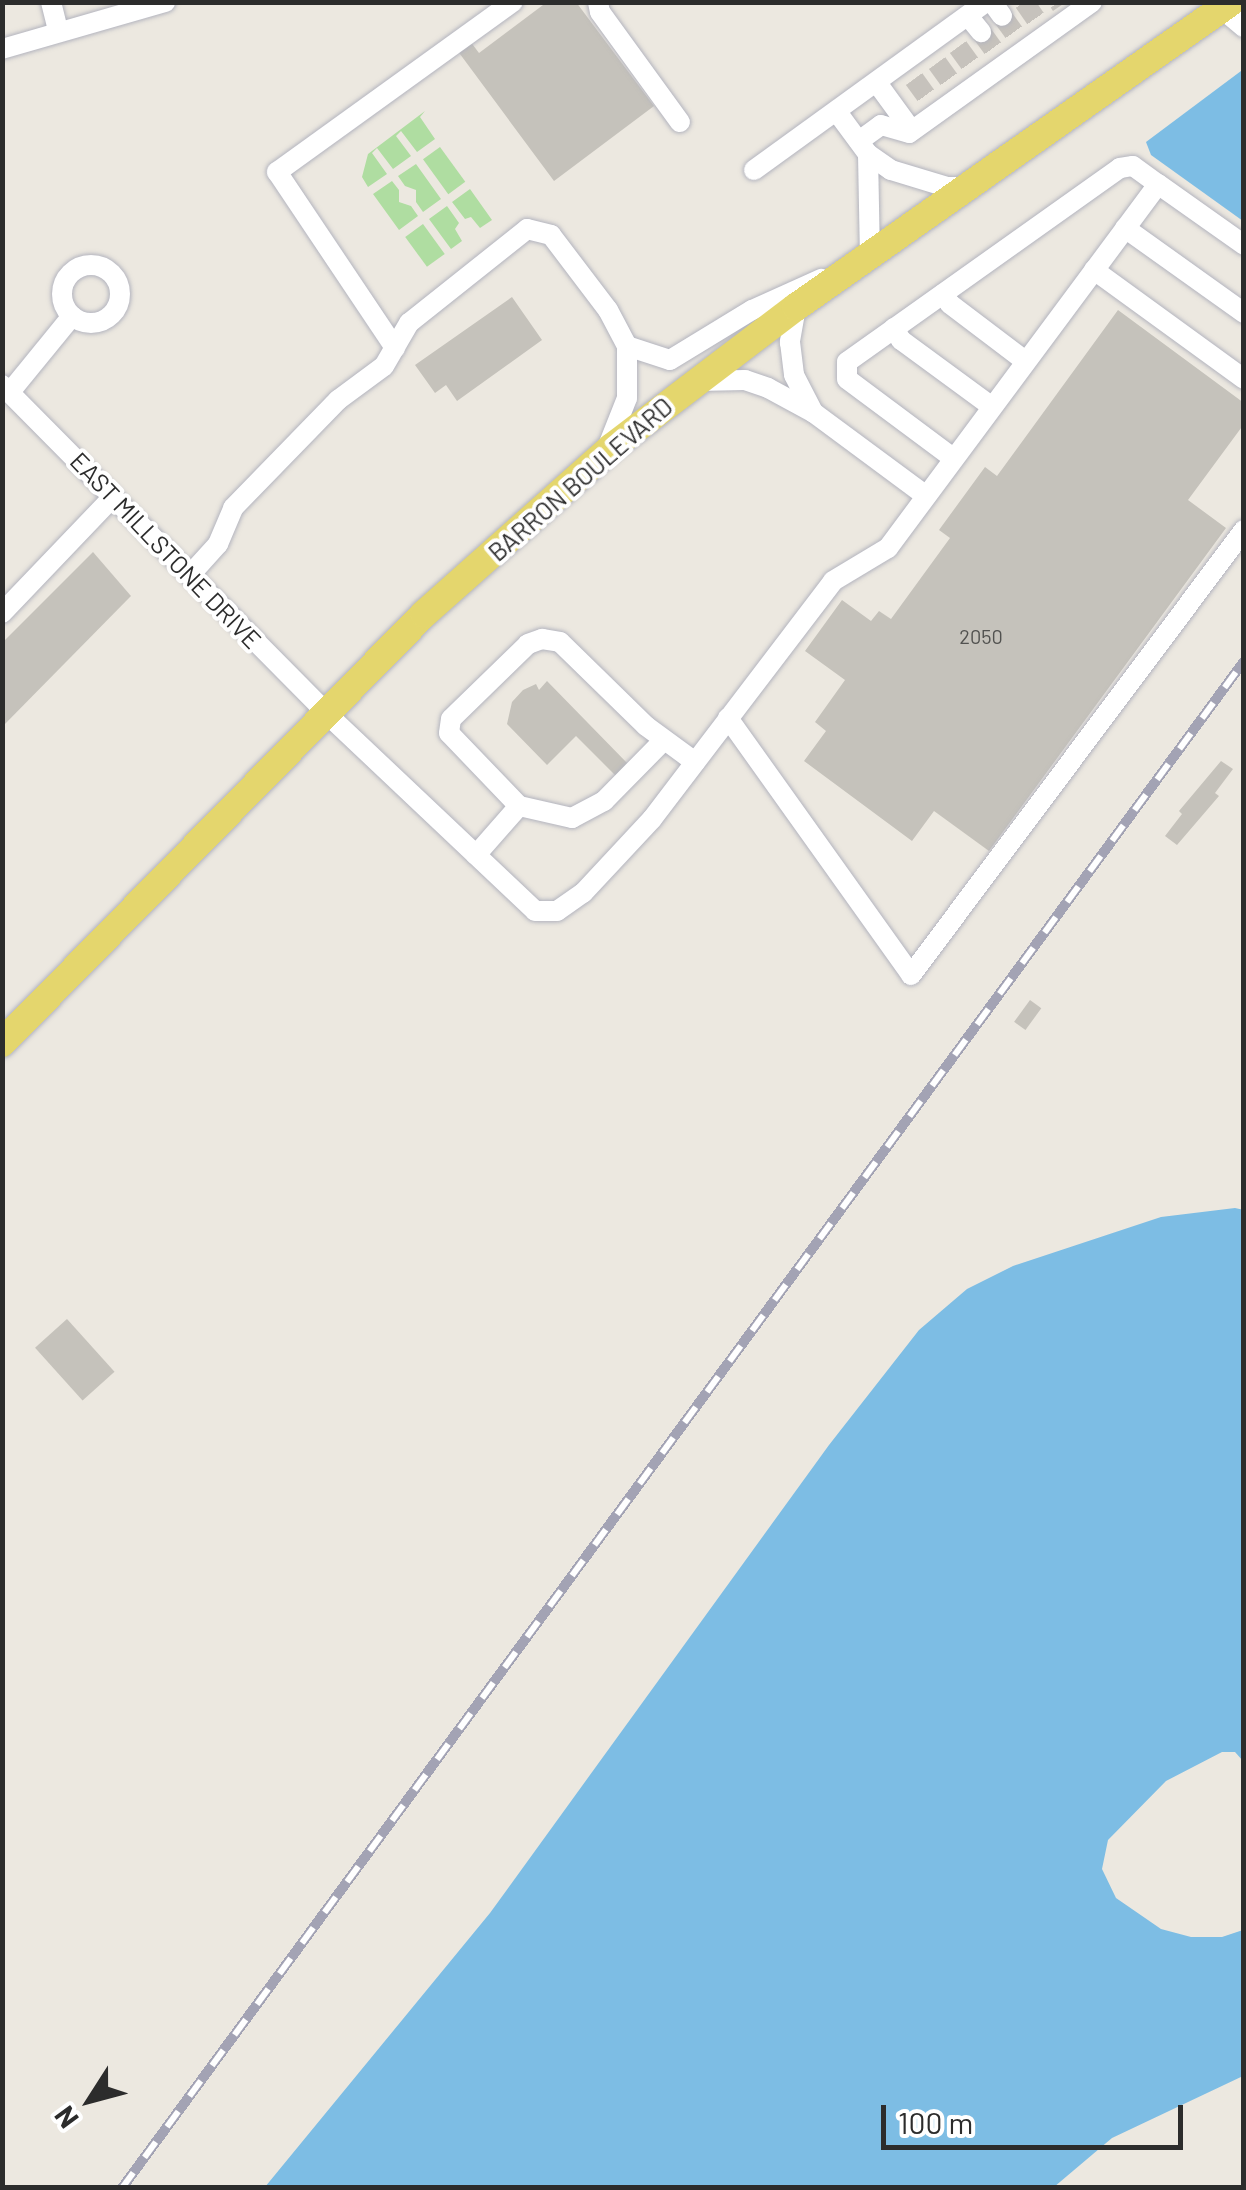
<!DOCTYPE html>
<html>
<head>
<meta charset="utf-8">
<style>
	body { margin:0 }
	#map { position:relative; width:1246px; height:2190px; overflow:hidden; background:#ece8e0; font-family:Barlow,sans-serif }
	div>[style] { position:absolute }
	.green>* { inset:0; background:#afdda1; transform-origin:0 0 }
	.water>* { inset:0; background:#7dbde4 }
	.building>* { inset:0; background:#c5c2bb; transform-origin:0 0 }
	.minor-tunnel>* { height:20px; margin-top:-10px; transform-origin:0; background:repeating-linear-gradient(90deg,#c6c2bc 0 20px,transparent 0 30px) }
	.roads { filter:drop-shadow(0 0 2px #b3b4be) drop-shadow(0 0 2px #b3b4be) }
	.minor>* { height:20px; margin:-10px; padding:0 10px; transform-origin:10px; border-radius:10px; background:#fff }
	.minor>.ring { margin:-10px; padding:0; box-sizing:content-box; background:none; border:20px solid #fff; border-radius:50% }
	.major>* { height:28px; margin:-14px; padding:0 14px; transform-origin:14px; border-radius:14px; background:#e4d66d }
	.rail>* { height:10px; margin-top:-5px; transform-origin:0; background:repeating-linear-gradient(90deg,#fff 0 19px,#a3a3b4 0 38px); box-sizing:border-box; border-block:2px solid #a3a3b4 }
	span { translate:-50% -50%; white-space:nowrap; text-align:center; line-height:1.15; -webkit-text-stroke:8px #fff; paint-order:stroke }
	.number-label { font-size:20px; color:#525250 }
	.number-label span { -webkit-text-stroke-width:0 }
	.street-label { font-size:25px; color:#2c2c2c }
	.frame { position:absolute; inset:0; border:5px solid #2c2c2c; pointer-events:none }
	.north { position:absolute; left:40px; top:2050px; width:100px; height:100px; -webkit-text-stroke:8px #fff; paint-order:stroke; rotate:234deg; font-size:28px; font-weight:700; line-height:40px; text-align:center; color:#2c2c2c }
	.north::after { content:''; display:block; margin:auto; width:35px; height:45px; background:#2c2c2c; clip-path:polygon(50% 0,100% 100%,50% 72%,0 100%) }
	.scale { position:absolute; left:881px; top:2105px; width:302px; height:45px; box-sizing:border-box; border:5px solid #2c2c2c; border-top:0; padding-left:12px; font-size:30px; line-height:35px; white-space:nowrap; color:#2c2c2c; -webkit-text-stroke:8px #fff; paint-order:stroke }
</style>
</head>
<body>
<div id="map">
	<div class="green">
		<div style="clip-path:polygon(425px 111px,420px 117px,435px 139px,417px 152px,401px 131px,396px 136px,411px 156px,393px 169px,377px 148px,372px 153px,387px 174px,368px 187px,362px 177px,368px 154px)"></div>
		<div style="left:440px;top:147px;width:43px;height:21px;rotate:54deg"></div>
		<div style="clip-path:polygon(416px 164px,441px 199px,423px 212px,416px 202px,416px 190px,405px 186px,398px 176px)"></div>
		<div style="clip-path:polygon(392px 181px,399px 190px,399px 202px,411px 206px,418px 216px,399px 230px,373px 194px)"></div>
		<div style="clip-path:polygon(470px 189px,492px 220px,480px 228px,471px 217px,465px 219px,452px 202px)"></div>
		<div style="clip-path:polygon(447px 206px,459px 223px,455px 229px,462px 241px,451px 249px,429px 219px)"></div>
		<div style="left:423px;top:224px;width:37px;height:22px;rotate:54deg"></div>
	</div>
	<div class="water">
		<div style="clip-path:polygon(1241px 71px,1244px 73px,1243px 221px,1151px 155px,1146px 142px)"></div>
		<div style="clip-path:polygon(1235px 1208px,1244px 1210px,1243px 1761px,1235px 1752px,1222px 1752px,1166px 1781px,1108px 1840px,1102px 1869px,1116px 1898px,1161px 1929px,1191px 1937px,1222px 1937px,1243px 1930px,1243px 2076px,1112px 2138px,1054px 2187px,265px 2187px,490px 1913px,829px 1445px,919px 1330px,967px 1289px,1013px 1266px,1161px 1217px)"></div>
	</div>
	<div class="building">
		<div style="clip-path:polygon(547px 2px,576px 2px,654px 106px,554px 181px,457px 50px,470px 41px,479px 53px)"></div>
		<div style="clip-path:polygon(512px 297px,542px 340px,457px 401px,446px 385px,435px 393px,415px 365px)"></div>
		<div style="clip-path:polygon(1118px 310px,1244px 403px,1244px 424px,1188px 500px,1226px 528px,989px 851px,934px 811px,912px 841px,804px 761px,826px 731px,815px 722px,845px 680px,805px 651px,842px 600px,871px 621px,879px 611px,891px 619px,950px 538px,939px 530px,985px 467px,997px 476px)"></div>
		<div style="clip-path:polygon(93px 552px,131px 596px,2px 727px,2px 643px)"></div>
		<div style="clip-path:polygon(547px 681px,629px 765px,617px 777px,576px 736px,547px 765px,507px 724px,512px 702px,523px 690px,536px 684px,539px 690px)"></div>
		<div style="clip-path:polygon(1221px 761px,1233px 769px,1215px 793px,1219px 796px,1177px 845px,1165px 836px,1182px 814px,1179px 811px)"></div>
		<div style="left:1030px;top:1000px;width:14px;height:27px;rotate:36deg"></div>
		<div style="left:67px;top:1319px;width:71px;height:43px;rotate:48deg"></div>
	</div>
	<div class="minor-tunnel">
		<div style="left:1024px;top:2px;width:24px;rotate:55deg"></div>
		<div style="left:1059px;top:2px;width:4px;rotate:56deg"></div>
		<div style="left:1002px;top:16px;width:26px;rotate:54deg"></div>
		<div style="left:981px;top:32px;width:26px;rotate:54deg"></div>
		<div style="left:958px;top:47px;width:26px;rotate:54deg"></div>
		<div style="left:937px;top:63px;width:26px;rotate:54deg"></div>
		<div style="left:914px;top:79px;width:27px;rotate:54deg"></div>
	</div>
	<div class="roads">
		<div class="minor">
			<div style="left:51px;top:2px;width:30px;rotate:76deg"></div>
			<div style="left:598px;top:2px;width:10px;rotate:79deg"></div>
			<div style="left:600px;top:12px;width:136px;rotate:54deg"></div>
			<div style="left:992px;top:2px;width:17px;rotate:54deg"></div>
			<div style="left:1215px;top:3px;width:38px;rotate:40deg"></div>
			<div style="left:968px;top:16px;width:21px;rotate:51deg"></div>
			<div style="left:2px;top:49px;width:170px;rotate:-16.1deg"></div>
			<div style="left:877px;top:83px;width:59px;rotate:53.9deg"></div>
			<div style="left:837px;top:112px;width:52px;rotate:53.6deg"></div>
			<div style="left:868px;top:154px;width:28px;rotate:35deg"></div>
			<div style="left:891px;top:170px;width:59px;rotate:16.9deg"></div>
			<div style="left:947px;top:187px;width:20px"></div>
			<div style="left:859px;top:141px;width:27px;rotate:-36deg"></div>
			<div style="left:881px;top:125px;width:29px;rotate:16deg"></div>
			<div style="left:909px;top:133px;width:225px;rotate:-35.6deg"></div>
			<div style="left:868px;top:154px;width:101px;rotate:88.9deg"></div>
			<div style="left:754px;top:170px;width:286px;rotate:-35.9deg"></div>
			<div style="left:1125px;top:228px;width:146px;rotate:35.5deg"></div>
			<div class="ring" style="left:62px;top:265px;width:38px;height:38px"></div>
			<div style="left:1094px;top:270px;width:185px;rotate:36deg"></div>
			<div style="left:943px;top:294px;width:12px;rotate:55deg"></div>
			<div style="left:950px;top:304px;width:94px;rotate:37.2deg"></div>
			<div style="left:796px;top:307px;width:36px;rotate:100deg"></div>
			<div style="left:790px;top:342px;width:33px;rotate:83deg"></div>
			<div style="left:794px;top:375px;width:42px;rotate:62.8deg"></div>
			<div style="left:894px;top:328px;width:14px;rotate:60deg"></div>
			<div style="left:901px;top:340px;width:112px;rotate:36.3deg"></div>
			<div style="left:627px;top:346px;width:45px;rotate:18deg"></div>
			<div style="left:670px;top:360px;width:96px;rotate:-31.4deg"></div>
			<div style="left:752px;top:310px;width:76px;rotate:-24.2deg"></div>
			<div style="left:395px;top:348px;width:212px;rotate:-123.8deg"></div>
			<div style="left:277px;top:172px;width:291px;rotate:-35.8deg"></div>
			<div style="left:698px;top:381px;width:47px;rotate:-1.2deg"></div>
			<div style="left:745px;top:380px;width:24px;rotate:19deg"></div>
			<div style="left:768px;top:388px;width:52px;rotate:28.5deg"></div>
			<div style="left:814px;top:413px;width:139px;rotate:36.5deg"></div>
			<div style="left:2px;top:385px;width:464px;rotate:45.3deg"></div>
			<div style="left:328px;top:715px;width:285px;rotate:43.4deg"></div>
			<div style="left:535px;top:911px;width:22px"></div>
			<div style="left:557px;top:911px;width:32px;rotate:-35deg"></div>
			<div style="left:583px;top:893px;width:101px;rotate:-47deg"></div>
			<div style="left:652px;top:819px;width:299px;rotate:-52.7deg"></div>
			<div style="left:833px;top:581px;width:64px;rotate:-31deg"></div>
			<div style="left:888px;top:548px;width:453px;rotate:-53.4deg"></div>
			<div style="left:1158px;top:184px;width:105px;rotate:35.3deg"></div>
			<div style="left:10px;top:392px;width:98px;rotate:-50.8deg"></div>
			<div style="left:953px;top:458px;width:132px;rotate:-143.3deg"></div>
			<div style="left:847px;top:379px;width:17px;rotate:-90deg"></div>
			<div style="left:847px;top:362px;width:335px;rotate:-35.4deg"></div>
			<div style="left:1120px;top:168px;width:13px;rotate:-9deg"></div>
			<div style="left:1133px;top:166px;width:31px;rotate:36deg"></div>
			<div style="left:190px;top:575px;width:42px;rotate:-47.9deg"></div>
			<div style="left:218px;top:544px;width:39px;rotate:-67deg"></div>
			<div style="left:233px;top:508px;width:151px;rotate:-45.8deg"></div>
			<div style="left:338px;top:400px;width:57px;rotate:-36.5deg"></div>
			<div style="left:384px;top:366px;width:50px;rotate:-59.8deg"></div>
			<div style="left:409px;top:323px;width:151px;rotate:-38.5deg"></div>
			<div style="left:527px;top:229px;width:25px;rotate:14deg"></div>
			<div style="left:551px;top:235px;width:94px;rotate:52.8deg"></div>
			<div style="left:608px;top:310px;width:41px;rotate:62.2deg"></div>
			<div style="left:627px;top:346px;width:52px;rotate:90deg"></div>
			<div style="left:627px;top:398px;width:57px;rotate:111.6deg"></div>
			<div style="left:2px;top:613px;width:161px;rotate:-46.3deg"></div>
			<div style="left:728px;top:718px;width:315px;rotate:54.5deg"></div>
			<div style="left:911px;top:975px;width:556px;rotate:-53.19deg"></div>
			<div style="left:664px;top:740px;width:86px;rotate:134.5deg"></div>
			<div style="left:604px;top:801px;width:36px;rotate:152deg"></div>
			<div style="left:572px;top:818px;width:54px;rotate:-167.2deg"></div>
			<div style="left:519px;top:806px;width:101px;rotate:-133.8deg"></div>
			<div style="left:449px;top:733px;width:14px;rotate:-82deg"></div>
			<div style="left:451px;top:719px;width:107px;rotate:-44.2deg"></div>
			<div style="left:528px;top:644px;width:15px;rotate:-20deg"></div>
			<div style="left:542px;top:639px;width:18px;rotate:9deg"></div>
			<div style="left:560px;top:642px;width:120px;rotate:44.3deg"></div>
			<div style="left:646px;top:726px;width:61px;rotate:36.3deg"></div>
			<div style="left:476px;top:855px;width:65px;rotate:-48.7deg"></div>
		</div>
		<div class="major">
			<div style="left:2px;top:1043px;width:602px;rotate:-45.47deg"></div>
			<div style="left:424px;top:614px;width:251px;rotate:-41.6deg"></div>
			<div style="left:612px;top:447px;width:231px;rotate:-37.3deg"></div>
			<div style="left:796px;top:307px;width:531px;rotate:-35.04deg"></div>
		</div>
	</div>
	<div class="rail">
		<div style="left:122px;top:2188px;width:1895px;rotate:-53.69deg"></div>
	</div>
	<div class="number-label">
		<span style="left:981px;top:636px">2050</span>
	</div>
	<div class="street-label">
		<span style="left:580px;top:479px;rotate:-41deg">BARRON BOULEVARD</span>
		<span style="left:166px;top:550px;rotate:46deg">EAST MILLSTONE DRIVE</span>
	</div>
	<div class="frame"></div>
	<div class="north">N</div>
	<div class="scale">100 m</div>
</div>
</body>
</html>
